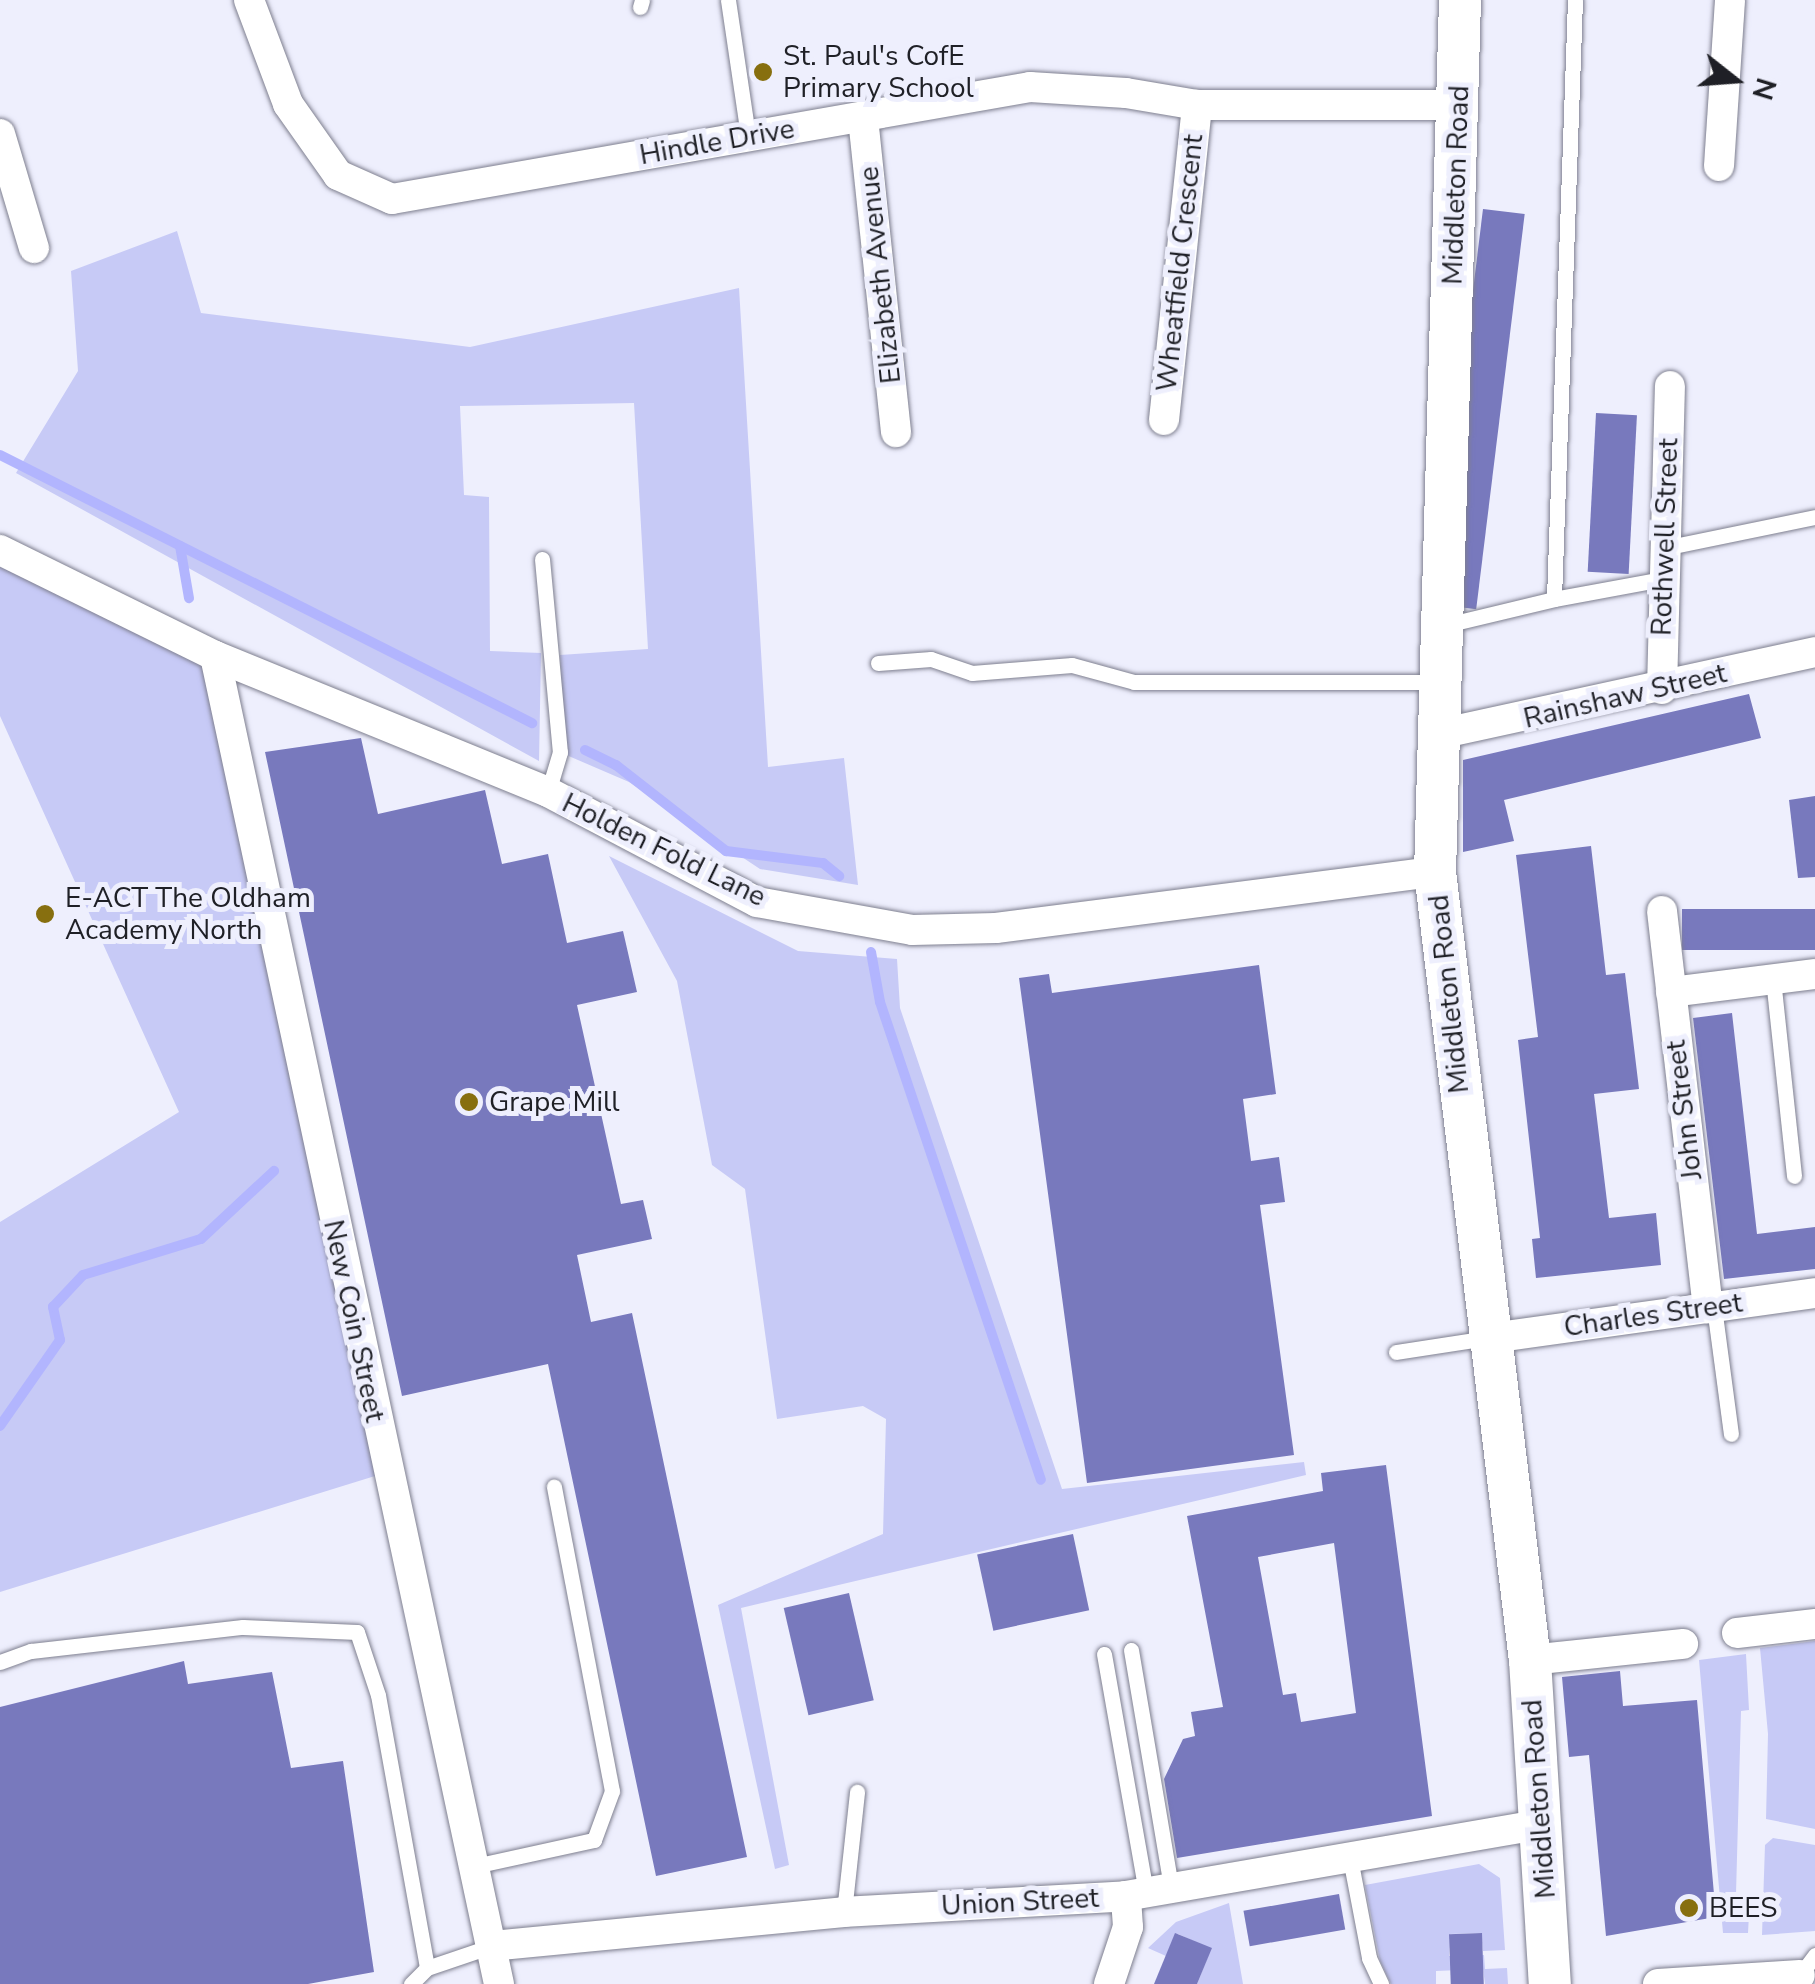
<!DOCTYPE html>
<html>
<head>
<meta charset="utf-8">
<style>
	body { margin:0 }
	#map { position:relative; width:1815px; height:1984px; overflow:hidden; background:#eeeffd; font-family:"Nunito Sans",sans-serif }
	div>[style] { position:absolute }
	.green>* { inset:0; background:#c7caf6 }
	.stream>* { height:10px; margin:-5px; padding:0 5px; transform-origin:5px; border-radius:5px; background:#b2b5fe }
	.building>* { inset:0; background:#7879bd; transform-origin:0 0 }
	.roads { filter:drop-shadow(0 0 2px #7e7f8f) drop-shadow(0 0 2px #7e7f8f) }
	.lane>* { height:15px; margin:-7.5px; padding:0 7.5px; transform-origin:7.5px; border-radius:7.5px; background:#fff }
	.street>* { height:30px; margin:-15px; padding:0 15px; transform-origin:15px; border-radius:15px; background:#fff }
	.secondary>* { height:42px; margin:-21px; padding:0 21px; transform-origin:21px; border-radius:21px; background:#fff }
	.dots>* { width:28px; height:28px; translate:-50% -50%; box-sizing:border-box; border:5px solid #eeeffd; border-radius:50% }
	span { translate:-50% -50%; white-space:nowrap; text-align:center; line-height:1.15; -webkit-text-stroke:10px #eeeffd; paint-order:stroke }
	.poi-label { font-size:28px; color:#1f2026 }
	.left { translate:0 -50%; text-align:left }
	.street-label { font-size:28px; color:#1f2026 }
	.north { position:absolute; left:1685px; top:30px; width:100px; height:100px; -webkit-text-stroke:8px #eeeffd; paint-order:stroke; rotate:107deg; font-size:28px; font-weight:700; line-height:40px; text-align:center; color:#1f2026 }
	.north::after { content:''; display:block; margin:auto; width:35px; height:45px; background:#1f2026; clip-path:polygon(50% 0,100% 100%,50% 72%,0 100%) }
</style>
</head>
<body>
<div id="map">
	<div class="green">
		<div style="clip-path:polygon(177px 231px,201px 313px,470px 347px,739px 288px,768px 767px,844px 758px,858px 885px,760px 869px,629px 782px,564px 754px,560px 655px,648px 649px,634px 403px,460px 406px,464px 495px,489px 497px,490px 651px,541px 653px,539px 761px,16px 473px,78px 371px,71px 271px)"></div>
		<div style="clip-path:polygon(0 562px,208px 662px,375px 1476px,0 1592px,0 1222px,179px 1112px,0 716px)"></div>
		<div style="clip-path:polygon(609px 856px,798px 951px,897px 959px,900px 1008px,1062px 1489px,1304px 1462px,1306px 1475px,741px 1608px,789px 1865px,775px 1869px,718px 1605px,883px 1534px,886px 1419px,863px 1406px,777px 1419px,745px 1189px,712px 1165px,677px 981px)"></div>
		<div style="clip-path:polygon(1815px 1641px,1815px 1829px,1766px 1819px,1768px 1734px,1760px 1648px)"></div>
		<div style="clip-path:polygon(1746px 1654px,1749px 1710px,1741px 1711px,1736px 1894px,1750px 1896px,1748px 1933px,1723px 1933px,1699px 1660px)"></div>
		<div style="clip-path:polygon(1773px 1838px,1815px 1845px,1815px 1931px,1762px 1935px,1765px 1845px)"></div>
		<div style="clip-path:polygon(1479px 1864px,1500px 1878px,1505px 1950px,1483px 1951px,1481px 1933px,1450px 1934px,1449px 1956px,1484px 1955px,1485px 1969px,1507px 1968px,1508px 1984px,1485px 1984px,1483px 1969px,1436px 1971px,1436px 1984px,1391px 1984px,1380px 1961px,1365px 1885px)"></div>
		<div style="clip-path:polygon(1229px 1903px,1243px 1984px,1197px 1984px,1211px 1949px,1178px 1934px,1166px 1956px,1148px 1948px,1176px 1922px)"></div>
	</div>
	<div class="stream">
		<div style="left:0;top:455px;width:596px;rotate:26.74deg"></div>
		<div style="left:180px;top:546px;width:53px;rotate:80.2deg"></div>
		<div style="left:585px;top:750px;width:34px;rotate:26deg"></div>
		<div style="left:616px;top:765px;width:140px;rotate:38deg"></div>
		<div style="left:726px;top:851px;width:98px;rotate:7.1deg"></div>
		<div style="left:823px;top:863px;width:21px;rotate:39deg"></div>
		<div style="left:871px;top:952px;width:51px;rotate:79.8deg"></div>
		<div style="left:880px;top:1002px;width:504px;rotate:71.39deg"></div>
		<div style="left:0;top:1426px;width:105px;rotate:-55.1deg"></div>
		<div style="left:60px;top:1340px;width:34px;rotate:-102deg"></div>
		<div style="left:53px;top:1307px;width:44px;rotate:-46.8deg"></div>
		<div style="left:83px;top:1275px;width:123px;rotate:-17deg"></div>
		<div style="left:201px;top:1239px;width:100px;rotate:-43deg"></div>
	</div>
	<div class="building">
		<div style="left:1483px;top:209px;width:42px;height:398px;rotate:7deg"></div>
		<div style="left:1596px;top:413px;width:41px;height:159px;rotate:3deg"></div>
		<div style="clip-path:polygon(1749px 694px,1761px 738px,1504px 800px,1514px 841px,1463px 852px,1463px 760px)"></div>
		<div style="clip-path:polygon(361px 738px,378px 814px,485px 790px,502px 864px,548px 854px,567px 943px,623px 931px,637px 992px,577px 1005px,621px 1204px,643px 1200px,652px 1239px,577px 1255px,591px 1322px,632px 1313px,747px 1857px,656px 1876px,548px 1364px,402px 1396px,265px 752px)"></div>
		<div style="clip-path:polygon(1815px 796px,1815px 877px,1798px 878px,1789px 800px)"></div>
		<div style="clip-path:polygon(1591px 846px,1606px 975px,1625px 973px,1639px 1089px,1594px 1094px,1609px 1218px,1656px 1213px,1661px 1265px,1536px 1278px,1532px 1239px,1540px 1238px,1518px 1040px,1538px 1037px,1516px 855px)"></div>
		<div style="left:1815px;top:909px;width:41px;height:133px;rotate:90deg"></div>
		<div style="clip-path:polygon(1259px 965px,1276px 1094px,1243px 1099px,1251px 1161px,1279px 1157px,1285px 1202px,1260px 1205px,1294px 1455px,1087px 1483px,1019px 978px,1049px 974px,1052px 993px)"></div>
		<div style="clip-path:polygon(1732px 1013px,1757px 1234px,1815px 1227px,1815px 1269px,1724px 1279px,1693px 1018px)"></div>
		<div style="clip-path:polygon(evenodd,1386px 1465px,1432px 1816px,1177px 1858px,1164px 1779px,1183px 1739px,1195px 1736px,1191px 1712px,1223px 1707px,1187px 1516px,1323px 1491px,1321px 1473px,1386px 1465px,1334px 1543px,1356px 1713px,1301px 1722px,1296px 1693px,1283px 1695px,1258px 1557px,1334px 1543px)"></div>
		<div style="left:1073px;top:1534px;width:78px;height:98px;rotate:78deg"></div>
		<div style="left:849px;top:1593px;width:110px;height:67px;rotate:77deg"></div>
		<div style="clip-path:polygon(184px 1661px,188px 1684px,272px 1672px,291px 1768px,343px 1761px,374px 1972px,308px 1984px,0 1984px,0 1707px)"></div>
		<div style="clip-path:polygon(1620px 1671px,1623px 1706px,1697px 1700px,1716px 1917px,1606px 1936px,1589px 1755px,1569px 1757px,1562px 1677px)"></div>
		<div style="left:1339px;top:1894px;width:36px;height:97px;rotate:80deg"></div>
		<div style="clip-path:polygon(1175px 1933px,1212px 1948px,1197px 1984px,1154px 1984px)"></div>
		<div style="left:1482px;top:1933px;width:51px;height:33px;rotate:88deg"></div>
	</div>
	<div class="roads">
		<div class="lane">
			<div style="left:728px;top:0;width:137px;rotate:81.6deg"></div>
			<div style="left:1575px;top:0;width:599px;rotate:92.01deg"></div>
			<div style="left:1554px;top:599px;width:111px;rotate:-10.4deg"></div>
			<div style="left:640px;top:7px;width:7px;rotate:-74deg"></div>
			<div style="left:1664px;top:548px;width:154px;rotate:-11.6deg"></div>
			<div style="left:542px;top:559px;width:194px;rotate:84.7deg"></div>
			<div style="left:560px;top:752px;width:42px;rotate:106.7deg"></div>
			<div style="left:1446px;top:625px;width:111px;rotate:-13.5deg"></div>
			<div style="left:878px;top:663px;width:53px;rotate:-4.3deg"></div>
			<div style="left:931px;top:659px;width:43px;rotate:18.9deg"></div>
			<div style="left:972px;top:673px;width:100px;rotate:-4.6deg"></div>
			<div style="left:1072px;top:665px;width:64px;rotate:15.3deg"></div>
			<div style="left:1134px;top:682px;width:302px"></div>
			<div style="left:1773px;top:979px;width:198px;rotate:83.9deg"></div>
			<div style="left:1714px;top:1307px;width:128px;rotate:82.4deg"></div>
			<div style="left:1396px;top:1352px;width:92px;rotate:-8.7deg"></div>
			<div style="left:1131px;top:1650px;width:240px;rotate:80.4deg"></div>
			<div style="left:1104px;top:1654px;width:242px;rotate:80deg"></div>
			<div style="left:0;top:1662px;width:33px;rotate:-20deg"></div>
			<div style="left:31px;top:1651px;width:213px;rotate:-6.5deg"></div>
			<div style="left:243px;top:1627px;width:114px;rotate:2.5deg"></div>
			<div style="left:357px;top:1632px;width:66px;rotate:71.6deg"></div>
			<div style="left:378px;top:1695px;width:277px;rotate:79.8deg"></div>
			<div style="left:1350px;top:1858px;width:102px;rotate:79.2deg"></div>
			<div style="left:1369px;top:1958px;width:29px;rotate:65deg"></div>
			<div style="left:470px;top:1867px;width:127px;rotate:-12.3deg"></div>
			<div style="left:594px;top:1840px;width:52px;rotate:-69.8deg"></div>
			<div style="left:612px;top:1791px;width:310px;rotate:-100.8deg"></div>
			<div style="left:844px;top:1912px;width:121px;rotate:-83.8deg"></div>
			<div style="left:1800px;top:1975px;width:25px;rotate:-53deg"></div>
			<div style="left:411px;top:1984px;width:23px;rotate:-45deg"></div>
			<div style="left:427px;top:1968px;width:69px;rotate:-18.7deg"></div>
		</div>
		<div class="street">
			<div style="left:249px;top:0;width:111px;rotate:69.4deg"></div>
			<div style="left:288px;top:104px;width:87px;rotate:54.8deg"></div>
			<div style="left:338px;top:175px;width:59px;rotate:24deg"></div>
			<div style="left:392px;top:199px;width:648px;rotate:-9.96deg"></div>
			<div style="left:1030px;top:87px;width:96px;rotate:3.6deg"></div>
			<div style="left:1126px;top:93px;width:72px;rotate:9.6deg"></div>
			<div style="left:1197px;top:105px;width:263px"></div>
			<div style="left:863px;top:118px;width:316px;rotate:84deg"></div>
			<div style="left:0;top:134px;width:119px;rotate:73.4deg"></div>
			<div style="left:1719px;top:166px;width:166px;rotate:-86.2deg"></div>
			<div style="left:1164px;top:420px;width:317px;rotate:-84deg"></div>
			<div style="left:0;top:550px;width:240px;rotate:26.2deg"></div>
			<div style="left:215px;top:656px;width:360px;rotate:22.2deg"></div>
			<div style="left:548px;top:792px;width:236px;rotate:27.8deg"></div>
			<div style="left:757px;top:902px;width:158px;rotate:10.2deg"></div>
			<div style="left:912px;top:930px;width:84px;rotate:-1.4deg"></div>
			<div style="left:996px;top:928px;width:443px;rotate:-7.3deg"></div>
			<div style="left:215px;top:656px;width:1358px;rotate:77.93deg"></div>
			<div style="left:1662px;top:689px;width:303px;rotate:-88.5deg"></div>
			<div style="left:1435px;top:735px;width:389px;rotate:-12.3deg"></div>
			<div style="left:1662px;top:911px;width:400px;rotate:83.4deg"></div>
			<div style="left:1671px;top:992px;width:145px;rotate:-7.1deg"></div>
			<div style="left:1491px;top:1338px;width:327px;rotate:-7.9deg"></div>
			<div style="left:1737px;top:1633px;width:79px;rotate:-6.6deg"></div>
			<div style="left:1530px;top:1660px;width:154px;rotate:-6deg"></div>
			<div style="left:492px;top:1946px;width:354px;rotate:-5.5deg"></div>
			<div style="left:844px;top:1912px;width:282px;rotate:-3.2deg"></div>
			<div style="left:1126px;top:1896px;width:423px;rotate:-9.8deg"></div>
			<div style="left:1109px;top:1984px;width:60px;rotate:-71.6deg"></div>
			<div style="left:1128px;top:1927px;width:31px;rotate:-94deg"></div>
			<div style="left:1658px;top:1984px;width:142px;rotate:-3.6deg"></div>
		</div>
		<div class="secondary">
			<div style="left:1460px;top:0;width:872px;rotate:91.64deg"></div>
			<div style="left:1435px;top:872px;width:794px;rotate:83.13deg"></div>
			<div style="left:1530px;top:1660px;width:325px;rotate:86.5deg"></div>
		</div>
	</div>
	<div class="dots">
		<div style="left:763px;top:72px;background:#876f0f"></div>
		<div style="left:45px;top:914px;background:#876f0f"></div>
		<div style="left:469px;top:1102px;background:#876f0f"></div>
		<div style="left:1689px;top:1908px;background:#876f0f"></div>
	</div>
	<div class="poi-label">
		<span class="left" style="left:783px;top:72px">St. Paul's CofE<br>Primary School</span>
		<span class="left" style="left:65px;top:914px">E-ACT The Oldham<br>Academy North</span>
		<span class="left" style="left:489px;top:1102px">Grape Mill</span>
		<span class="left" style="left:1709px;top:1908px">BEES</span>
	</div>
	<div class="street-label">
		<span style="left:717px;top:142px;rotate:-10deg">Hindle Drive</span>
		<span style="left:1456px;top:185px;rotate:-88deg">Middleton Road</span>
		<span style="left:1180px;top:263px;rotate:-84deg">Wheatfield Crescent</span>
		<span style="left:880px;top:275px;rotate:-96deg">Elizabeth Avenue</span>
		<span style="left:1665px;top:537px;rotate:-88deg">Rothwell Street</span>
		<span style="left:1625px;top:696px;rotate:-13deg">Rainshaw Street</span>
		<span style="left:664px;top:850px;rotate:26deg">Holden Fold Lane</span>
		<span style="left:1449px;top:994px;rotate:-96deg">Middleton Road</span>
		<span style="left:1684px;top:1110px;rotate:-97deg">John Street</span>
		<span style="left:1653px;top:1315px;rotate:-8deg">Charles Street</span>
		<span style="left:354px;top:1321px;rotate:78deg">New Coin Street</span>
		<span style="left:1539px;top:1799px;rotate:-94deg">Middleton Road</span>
		<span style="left:1020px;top:1902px;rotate:-3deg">Union Street</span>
	</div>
	<div class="north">N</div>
</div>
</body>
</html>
